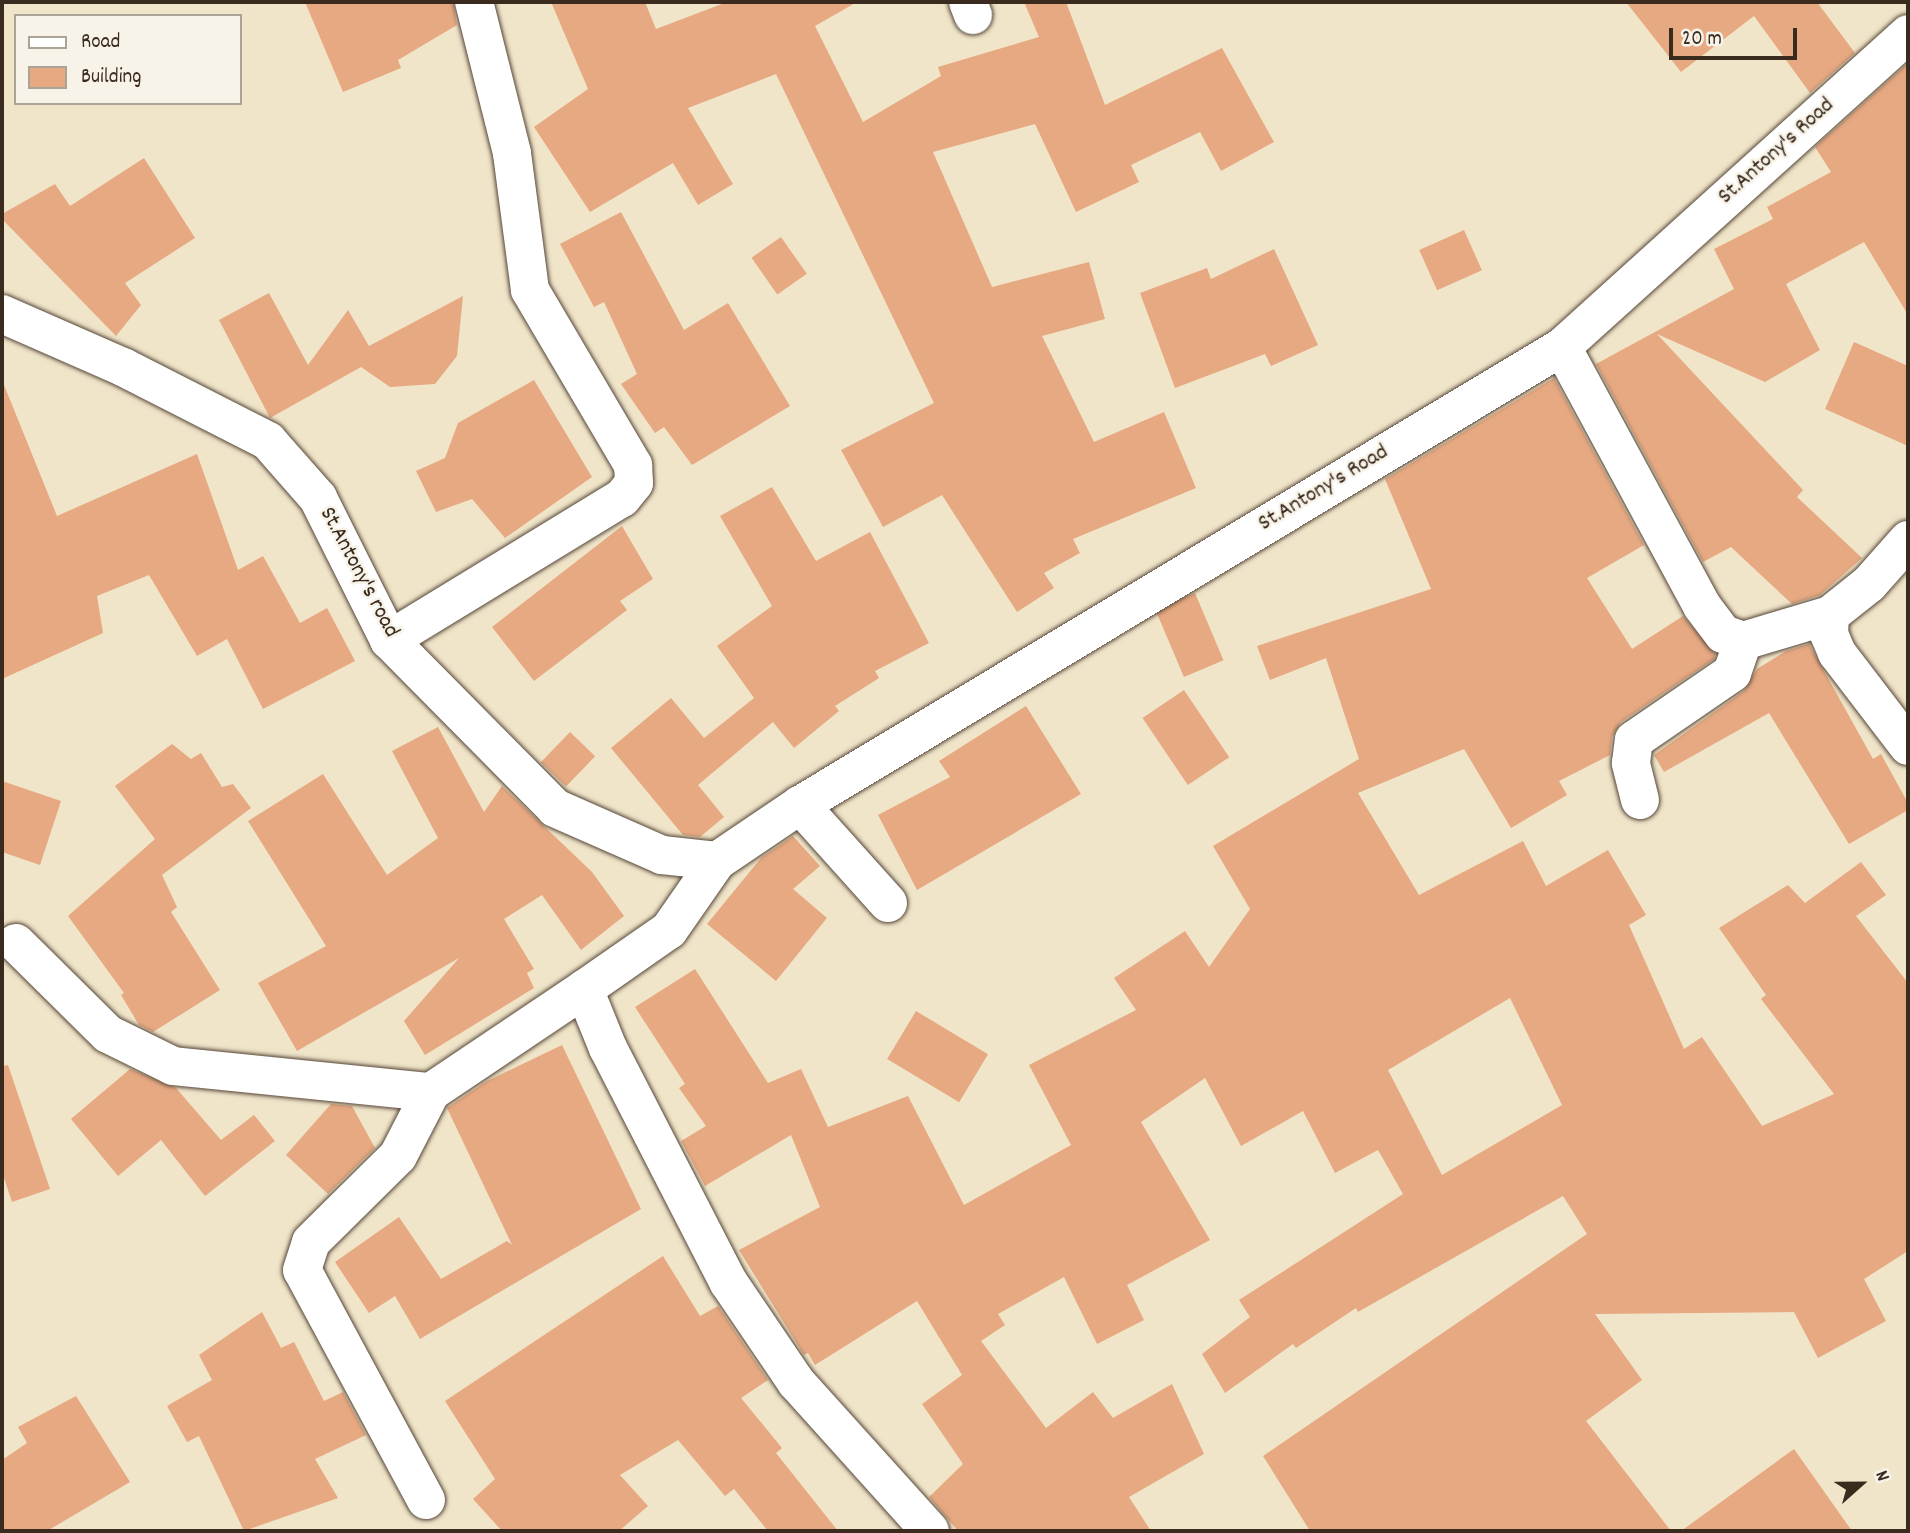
<!DOCTYPE html>
<html>
<head>
<meta charset="utf-8">
<style>
	body { margin:0 }
	#map { position:relative; width:1910px; height:1533px; overflow:hidden; background:#f0e5c9; font-family:Dekko,sans-serif }
	div>[style] { position:absolute }
	.building>* { inset:0; background:#e7a982; transform-origin:0 0 }
	.roads { filter:drop-shadow(0 0 2px #564638) drop-shadow(0 0 2px #564638) }
	.minor>* { height:38px; margin:-19px; padding:0 19px; transform-origin:19px; border-radius:19px; background:#fff }
	span { translate:-50% -50%; white-space:nowrap; text-align:center; line-height:1.15; -webkit-text-stroke:5px #f7f3e8; paint-order:stroke }
	.street-label { font-size:23px; color:#3b2a1e }
	.frame { position:absolute; inset:0; border:4px solid #3b2a1e; pointer-events:none }
	.legend { position:absolute; left:14px; top:14px; width:228px; height:91px; box-sizing:border-box; background:#f7f3e8; border:2px solid #aca397; margin:0; padding:9px 12px; list-style:none; font-size:21px; color:#3b2a1e }
	.legend li { display:flex; align-items:center; gap:14px; height:35px }
	.legend b { width:35px; border:2px solid #aca397 }
	.north { position:absolute; left:1826px; top:1449px; width:70px; height:70px; -webkit-text-stroke:5px #f7f3e8; paint-order:stroke; rotate:69deg; font-size:19px; font-weight:700; line-height:28px; text-align:center; color:#3b2a1e }
	.north::after { content:''; display:block; margin:auto; width:24px; height:32px; background:#3b2a1e; clip-path:polygon(50% 0,100% 100%,50% 72%,0 100%) }
	.scale { position:absolute; left:1669px; top:28px; width:128px; height:32px; box-sizing:border-box; border:4px solid #3b2a1e; border-top:0; padding-left:9px; font-size:21px; line-height:24px; white-space:nowrap; color:#3b2a1e; -webkit-text-stroke:5px #f7f3e8; paint-order:stroke }
</style>
</head>
<body>
<div id="map">
	<div class="building">
		<div style="clip-path:polygon(305px 2px,453px 2px,457px 25px,398px 60px,401px 68px,343px 92px)"></div>
		<div style="clip-path:polygon(551px 2px,645px 2px,656px 29px,727px 2px,857px 2px,815px 26px,863px 122px,941px 76px,938px 67px,1039px 37px,1024px 2px,1066px 2px,1105px 105px,1222px 48px,1274px 142px,1221px 171px,1200px 132px,1131px 165px,1139px 182px,1076px 212px,1035px 124px,933px 152px,992px 287px,1089px 262px,1105px 319px,1042px 336px,1094px 442px,1164px 412px,1196px 488px,1073px 539px,1080px 553px,1044px 573px,1054px 588px,1017px 612px,942px 495px,883px 527px,841px 450px,934px 403px,776px 74px,688px 108px,733px 184px,698px 205px,673px 163px,590px 212px,534px 127px,588px 89px)"></div>
		<div style="clip-path:polygon(1626px 2px,1817px 2px,1855px 53px,1810px 93px,1754px 16px,1681px 72px)"></div>
		<div style="clip-path:polygon(1908px 63px,1908px 315px,1864px 242px,1786px 284px,1820px 350px,1765px 382px,1657px 334px,1803px 490px,1797px 497px,1862px 558px,1820px 595px,1792px 604px,1731px 547px,1703px 562px,1596px 364px,1734px 289px,1714px 249px,1773px 219px,1767px 207px,1831px 172px,1815px 147px)"></div>
		<div style="clip-path:polygon(144px 158px,195px 238px,125px 283px,141px 305px,116px 336px,2px 219px,2px 214px,55px 184px,70px 206px)"></div>
		<div style="clip-path:polygon(621px 212px,684px 330px,728px 303px,790px 406px,692px 465px,664px 427px,655px 433px,621px 384px,637px 374px,604px 302px,594px 307px,560px 244px)"></div>
		<div style="left:1464px;top:230px;width:44px;height:49px;rotate:66deg"></div>
		<div style="left:781px;top:237px;width:45px;height:36px;rotate:55deg"></div>
		<div style="clip-path:polygon(1274px 249px,1318px 345px,1271px 366px,1265px 354px,1175px 388px,1140px 293px,1207px 268px,1211px 279px)"></div>
		<div style="clip-path:polygon(269px 293px,308px 365px,348px 310px,369px 346px,463px 296px,457px 356px,435px 384px,390px 387px,361px 367px,270px 418px,219px 320px)"></div>
		<div style="clip-path:polygon(1854px 342px,1908px 366px,1908px 446px,1825px 409px)"></div>
		<div style="clip-path:polygon(evenodd,1554px 378px,1644px 545px,1587px 578px,1632px 649px,1683px 616px,1715px 654px,1714px 659px,1621px 722px,1612px 737px,1610px 755px,1559px 781px,1567px 795px,1511px 828px,1464px 749px,1358px 793px,1419px 895px,1523px 841px,1546px 886px,1608px 850px,1646px 915px,1629px 925px,1684px 1049px,1702px 1037px,1762px 1126px,1834px 1094px,1761px 999px,1766px 995px,1719px 928px,1788px 885px,1805px 903px,1861px 862px,1886px 895px,1856px 916px,1908px 983px,1908px 1251px,1864px 1279px,1886px 1321px,1818px 1358px,1794px 1312px,1595px 1314px,1642px 1380px,1586px 1421px,1671px 1531px,1310px 1531px,1263px 1456px,1587px 1234px,1563px 1196px,1358px 1312px,1356px 1308px,1296px 1348px,1293px 1344px,1225px 1393px,1202px 1354px,1250px 1317px,1239px 1300px,1403px 1194px,1378px 1150px,1335px 1173px,1303px 1111px,1241px 1146px,1205px 1078px,1141px 1122px,1210px 1240px,1127px 1285px,1144px 1320px,1097px 1344px,1064px 1277px,998px 1314px,1005px 1325px,981px 1341px,1046px 1428px,1093px 1392px,1113px 1418px,1172px 1384px,1204px 1454px,1129px 1497px,1151px 1531px,958px 1531px,929px 1497px,963px 1464px,922px 1404px,962px 1375px,917px 1301px,815px 1365px,808px 1353px,804px 1355px,739px 1250px,820px 1207px,791px 1135px,705px 1186px,681px 1141px,706px 1126px,679px 1088px,685px 1084px,635px 1007px,695px 969px,768px 1083px,801px 1069px,828px 1127px,908px 1096px,964px 1205px,1071px 1145px,1029px 1065px,1136px 1010px,1114px 978px,1185px 931px,1209px 967px,1250px 909px,1213px 846px,1359px 759px,1326px 658px,1270px 680px,1257px 646px,1431px 589px,1385px 479px,1554px 378px,1510px 998px,1562px 1105px,1442px 1175px,1388px 1070px,1510px 998px)"></div>
		<div style="clip-path:polygon(2px 380px,57px 516px,197px 454px,238px 570px,263px 556px,300px 623px,327px 608px,355px 661px,263px 709px,227px 639px,197px 656px,149px 575px,97px 596px,103px 633px,2px 679px)"></div>
		<div style="clip-path:polygon(534px 380px,592px 477px,505px 538px,472px 499px,436px 512px,416px 471px,445px 458px,458px 423px)"></div>
		<div style="clip-path:polygon(772px 487px,816px 561px,870px 532px,929px 643px,875px 671px,879px 678px,835px 706px,839px 711px,794px 748px,773px 722px,698px 785px,724px 817px,700px 837px,683px 835px,611px 748px,671px 698px,704px 738px,754px 698px,717px 646px,772px 606px,720px 516px)"></div>
		<div style="clip-path:polygon(622px 526px,653px 579px,620px 601px,627px 610px,534px 681px,492px 627px)"></div>
		<div style="left:1195px;top:593px;width:73px;height:43px;rotate:67deg"></div>
		<div style="clip-path:polygon(1809px 644px,1873px 759px,1881px 754px,1908px 803px,1908px 810px,1849px 844px,1769px 713px,1664px 772px,1654px 755px,1744px 691px,1757px 669px,1786px 651px)"></div>
		<div style="left:1184px;top:690px;width:81px;height:50px;rotate:56deg"></div>
		<div style="clip-path:polygon(1026px 706px,1081px 794px,917px 890px,878px 815px,950px 777px,939px 761px)"></div>
		<div style="clip-path:polygon(438px 727px,484px 812px,502px 786px,592px 872px,624px 916px,581px 950px,542px 895px,504px 919px,534px 969px,527px 973px,534px 988px,425px 1055px,404px 1021px,459px 958px,297px 1051px,258px 983px,326px 946px,248px 821px,323px 774px,387px 875px,438px 838px,392px 751px)"></div>
		<div style="left:570px;top:732px;width:35px;height:42px;rotate:44deg"></div>
		<div style="clip-path:polygon(172px 744px,191px 759px,201px 753px,222px 787px,233px 784px,251px 808px,162px 875px,177px 907px,171px 912px,220px 990px,153px 1032px,139px 1025px,121px 995px,124px 993px,68px 916px,155px 839px,115px 786px)"></div>
		<div style="clip-path:polygon(2px 781px,61px 801px,40px 865px,2px 852px)"></div>
		<div style="clip-path:polygon(793px 836px,820px 866px,793px 889px,827px 918px,776px 981px,707px 924px,761px 858px)"></div>
		<div style="left:916px;top:1011px;width:84px;height:56px;rotate:31deg"></div>
		<div style="clip-path:polygon(562px 1045px,641px 1209px,420px 1339px,395px 1296px,369px 1313px,335px 1262px,399px 1217px,441px 1279px,507px 1241px,512px 1245px,447px 1108px,487px 1081px)"></div>
		<div style="clip-path:polygon(8px 1065px,50px 1189px,12px 1202px,2px 1172px,2px 1066px)"></div>
		<div style="clip-path:polygon(130px 1069px,176px 1088px,221px 1140px,254px 1115px,275px 1141px,205px 1196px,161px 1140px,118px 1176px,71px 1119px)"></div>
		<div style="clip-path:polygon(331px 1104px,352px 1106px,375px 1148px,328px 1194px,286px 1155px)"></div>
		<div style="clip-path:polygon(663px 1256px,700px 1316px,718px 1306px,768px 1380px,741px 1398px,782px 1448px,776px 1453px,838px 1531px,768px 1531px,734px 1489px,725px 1496px,678px 1440px,620px 1475px,648px 1506px,619px 1531px,502px 1531px,473px 1499px,495px 1479px,445px 1401px)"></div>
		<div style="clip-path:polygon(262px 1312px,281px 1348px,294px 1342px,324px 1401px,343px 1392px,366px 1435px,315px 1459px,338px 1498px,244px 1531px,199px 1436px,187px 1442px,167px 1406px,212px 1380px,199px 1355px)"></div>
		<div style="clip-path:polygon(76px 1396px,130px 1482px,47px 1531px,2px 1531px,2px 1460px,27px 1443px,18px 1427px)"></div>
		<div style="clip-path:polygon(1794px 1449px,1852px 1531px,1681px 1531px)"></div>
	</div>
	<div class="roads">
		<div class="minor">
			<div style="left:968px;top:2px;width:14px;rotate:69deg"></div>
			<div style="left:2px;top:314px;width:132px;rotate:23.7deg"></div>
			<div style="left:123px;top:367px;width:163px;rotate:27deg"></div>
			<div style="left:268px;top:441px;width:76px;rotate:48.7deg"></div>
			<div style="left:318px;top:498px;width:159px;rotate:63.4deg"></div>
			<div style="left:389px;top:640px;width:236px;rotate:45.3deg"></div>
			<div style="left:555px;top:808px;width:117px;rotate:23.7deg"></div>
			<div style="left:662px;top:855px;width:55px;rotate:6.2deg"></div>
			<div style="left:717px;top:861px;width:100px;rotate:-34deg"></div>
			<div style="left:1562px;top:347px;width:294px;rotate:61.6deg"></div>
			<div style="left:1702px;top:606px;width:35px;rotate:53deg"></div>
			<div style="left:1723px;top:634px;width:21px;rotate:19deg"></div>
			<div style="left:1743px;top:641px;width:91px;rotate:-16.6deg"></div>
			<div style="left:1830px;top:615px;width:50px;rotate:-38.5deg"></div>
			<div style="left:1869px;top:584px;width:59px;rotate:-48.4deg"></div>
			<div style="left:1830px;top:615px;width:19px;rotate:93deg"></div>
			<div style="left:1829px;top:634px;width:21px;rotate:67deg"></div>
			<div style="left:1837px;top:653px;width:117px;rotate:52.6deg"></div>
			<div style="left:389px;top:640px;width:273px;rotate:-31.4deg"></div>
			<div style="left:622px;top:498px;width:19px;rotate:-51deg"></div>
			<div style="left:634px;top:483px;width:18px;rotate:-93deg"></div>
			<div style="left:633px;top:465px;width:203px;rotate:-120.5deg"></div>
			<div style="left:530px;top:290px;width:138px;rotate:-97.5deg"></div>
			<div style="left:512px;top:153px;width:156px;rotate:-104.1deg"></div>
			<div style="left:1640px;top:800px;width:38px;rotate:-104deg"></div>
			<div style="left:1631px;top:763px;width:23px;rotate:-83deg"></div>
			<div style="left:1634px;top:740px;width:119px;rotate:-34.4deg"></div>
			<div style="left:1732px;top:673px;width:34px;rotate:-71deg"></div>
			<div style="left:717px;top:861px;width:84px;rotate:124.8deg"></div>
			<div style="left:669px;top:930px;width:103px;rotate:145.2deg"></div>
			<div style="left:584px;top:989px;width:64px;rotate:67.9deg"></div>
			<div style="left:608px;top:1048px;width:264px;rotate:62.8deg"></div>
			<div style="left:729px;top:1283px;width:120px;rotate:55.9deg"></div>
			<div style="left:796px;top:1382px;width:200px;rotate:48deg"></div>
			<div style="left:888px;top:903px;width:132px;rotate:-131.9deg"></div>
			<div style="left:800px;top:805px;width:889px;rotate:-31.01deg"></div>
			<div style="left:1562px;top:347px;width:467px;rotate:-42.1deg"></div>
			<div style="left:16px;top:943px;width:129px;rotate:44.7deg"></div>
			<div style="left:108px;top:1034px;width:72px;rotate:26.2deg"></div>
			<div style="left:173px;top:1066px;width:259px;rotate:5.8deg"></div>
			<div style="left:431px;top:1092px;width:184px;rotate:-33.9deg"></div>
			<div style="left:426px;top:1500px;width:261px;rotate:-118.3deg"></div>
			<div style="left:302px;top:1270px;width:29px;rotate:-72deg"></div>
			<div style="left:311px;top:1242px;width:122px;rotate:-44.7deg"></div>
			<div style="left:398px;top:1156px;width:72px;rotate:-62.7deg"></div>
		</div>
	</div>
	<div class="street-label">
		<span style="left:1777px;top:152px;rotate:-42deg">St.Antony's Road</span>
		<span style="left:1324px;top:489px;rotate:-31deg">St.Antony's Road</span>
		<span style="left:358px;top:573px;rotate:62deg">St.Antony's road</span>
	</div>
	<div class="frame"></div>
	<ul class="legend">
	<li><b style="height:9px;background:#fff"></b>Road</li>
	<li><b style="height:19px;background:#e7a982"></b>Building</li>
	</ul>
	<div class="north">N</div>
	<div class="scale">20 m</div>
</div>
</body>
</html>
